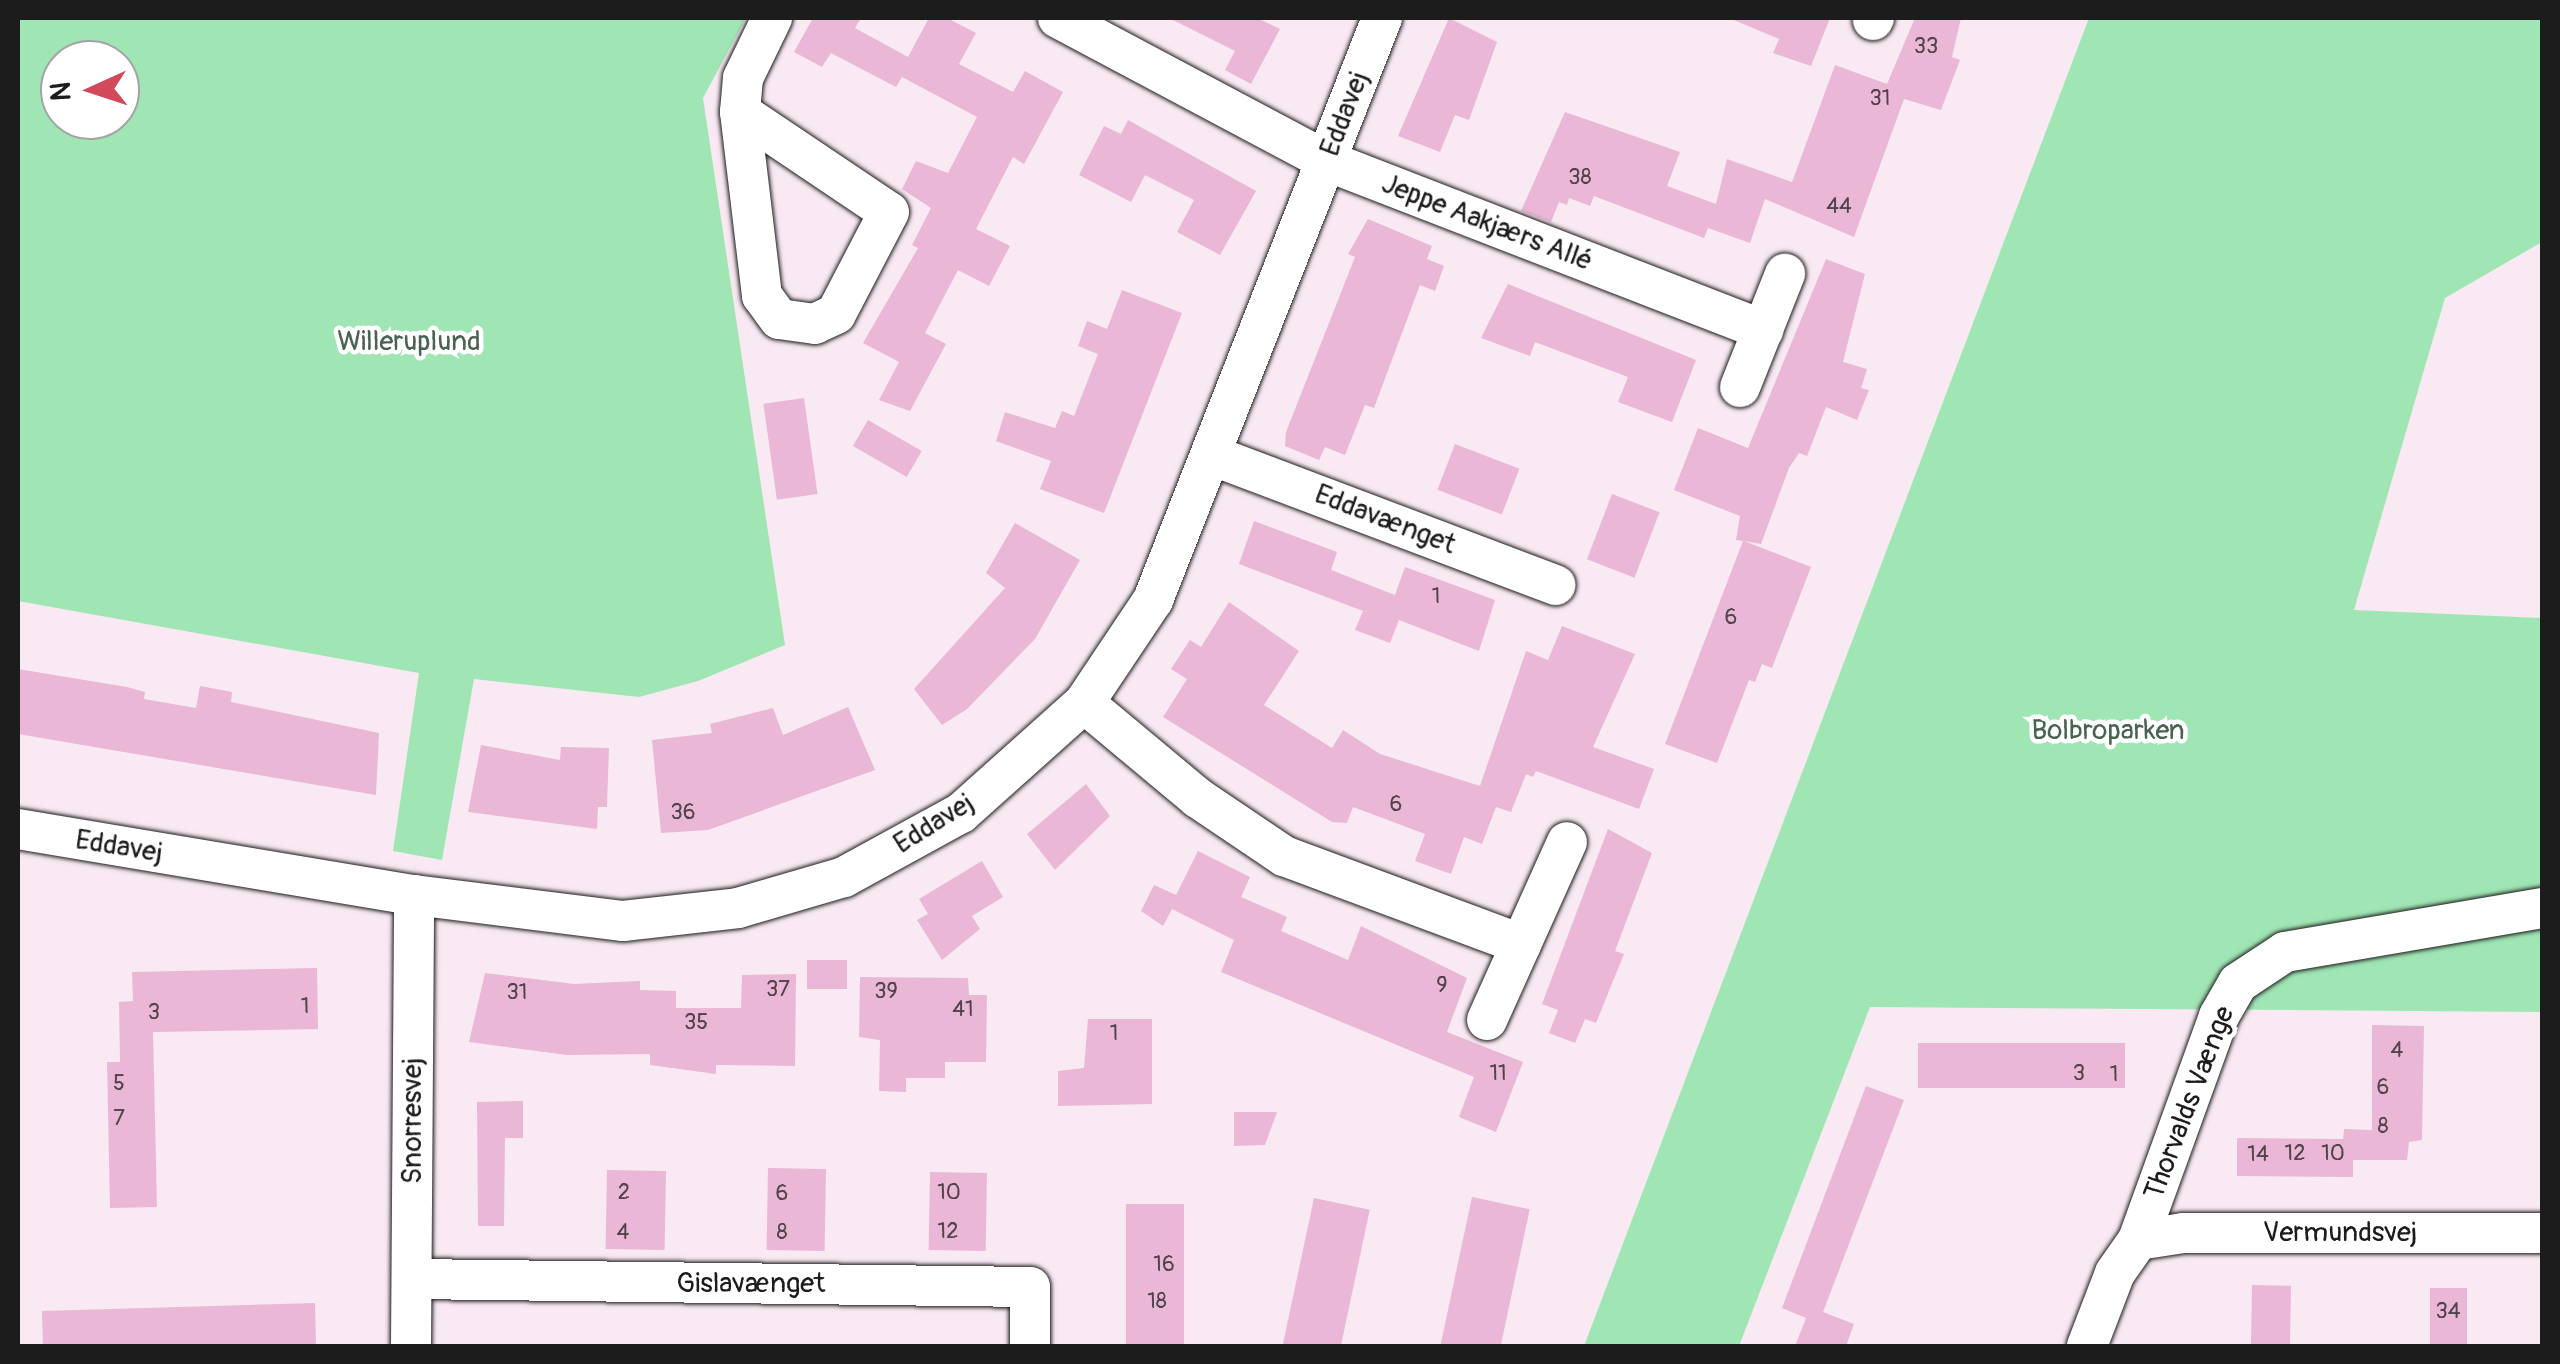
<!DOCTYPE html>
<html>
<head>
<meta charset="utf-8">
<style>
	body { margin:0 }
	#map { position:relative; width:2560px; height:1364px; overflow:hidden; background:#f9e9f3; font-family:Pangolin,sans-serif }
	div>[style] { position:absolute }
	.green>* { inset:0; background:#a0e6b4 }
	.building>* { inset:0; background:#eab7d6; transform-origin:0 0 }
	.roads { filter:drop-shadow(0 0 2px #1c1c1c) drop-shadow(0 0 2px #1c1c1c) }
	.street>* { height:40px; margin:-20px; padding:0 20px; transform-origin:20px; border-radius:20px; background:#fff }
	span { translate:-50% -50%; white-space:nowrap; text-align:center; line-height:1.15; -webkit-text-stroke:9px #fff; paint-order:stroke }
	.number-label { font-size:22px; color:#50434a }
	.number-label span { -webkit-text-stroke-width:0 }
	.street-label { font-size:28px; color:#1c1c1c }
	.park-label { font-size:28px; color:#4a6351 }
	.frame { position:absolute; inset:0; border:20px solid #1c1c1c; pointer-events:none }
	.north { position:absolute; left:40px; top:40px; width:100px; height:100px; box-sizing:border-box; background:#fff; border:2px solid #a4a4a4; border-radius:50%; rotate:267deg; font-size:28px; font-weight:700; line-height:40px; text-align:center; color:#1c1c1c }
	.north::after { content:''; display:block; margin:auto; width:35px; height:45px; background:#d1495b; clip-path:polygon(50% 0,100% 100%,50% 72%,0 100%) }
</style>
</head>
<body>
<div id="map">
	<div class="green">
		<div style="clip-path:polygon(evenodd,18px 18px,746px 18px,703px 98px,785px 645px,698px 681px,639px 697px,474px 679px,442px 860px,393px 851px,419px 673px,18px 601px,18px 18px,120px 60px,120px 120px,60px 120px,60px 60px,120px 60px)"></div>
		<div style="clip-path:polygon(2089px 18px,2542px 18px,2542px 242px,2445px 298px,2354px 610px,2542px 618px,2542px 1012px,1870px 1007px,1739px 1346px,1584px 1346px)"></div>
	</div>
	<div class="building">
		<div style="clip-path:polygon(813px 18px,861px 18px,855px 28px,908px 57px,929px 18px,947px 18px,976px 33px,959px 64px,1013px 92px,1025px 71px,1063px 92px,1024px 164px,1013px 157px,976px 229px,1010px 246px,989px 286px,958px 270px,925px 333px,946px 344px,910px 411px,879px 400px,899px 362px,863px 343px,918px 248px,912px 245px,931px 208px,902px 189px,916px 161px,948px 173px,977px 117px,902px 77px,896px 87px,831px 53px,822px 67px,794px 52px)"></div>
		<div style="clip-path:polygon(1169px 18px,1257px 18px,1280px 29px,1251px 84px,1225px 70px,1235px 51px)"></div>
		<div style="clip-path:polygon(1449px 18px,1497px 42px,1469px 120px,1455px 115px,1440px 152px,1398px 136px)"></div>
		<div style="clip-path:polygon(1729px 18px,1830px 18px,1811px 66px,1773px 53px,1779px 39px)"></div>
		<div style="clip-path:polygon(1915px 18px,1961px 18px,1952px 57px,1960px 60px,1941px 110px,1904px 99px,1854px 237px,1765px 199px,1750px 243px,1708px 228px,1704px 238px,1594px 196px,1590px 206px,1569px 198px,1567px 205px,1559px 202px,1551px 222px,1521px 211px,1565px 112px,1680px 152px,1667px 186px,1716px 204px,1727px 159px,1792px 182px,1835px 65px,1887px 84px)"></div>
		<div style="clip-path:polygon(1128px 120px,1256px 191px,1220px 255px,1177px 232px,1194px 200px,1145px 175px,1131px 202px,1079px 175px,1104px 126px,1121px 134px)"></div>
		<div style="clip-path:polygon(1368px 219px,1432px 246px,1427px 259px,1444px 266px,1435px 291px,1420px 285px,1374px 408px,1365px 405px,1345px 455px,1325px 447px,1319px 460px,1285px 446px,1286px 432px,1355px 257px,1348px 254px)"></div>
		<div style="clip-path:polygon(1826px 259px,1865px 274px,1843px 362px,1867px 369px,1861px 388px,1869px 390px,1857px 420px,1826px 407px,1807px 456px,1799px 453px,1789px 468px,1761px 544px,1744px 541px,1811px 567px,1772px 668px,1762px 664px,1755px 682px,1749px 680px,1717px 763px,1665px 744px,1743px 541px,1736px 540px,1740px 516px,1674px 490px,1698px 428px,1748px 448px)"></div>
		<div style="clip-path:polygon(1508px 284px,1696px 360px,1672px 422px,1618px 402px,1628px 377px,1535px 342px,1530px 356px,1481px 338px)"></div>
		<div style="clip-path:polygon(1122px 290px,1182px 313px,1104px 513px,1040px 489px,1051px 461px,996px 441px,1005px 412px,1055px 428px,1062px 411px,1074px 416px,1098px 354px,1078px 346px,1087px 321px,1107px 329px)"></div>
		<div style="left:804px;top:398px;width:97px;height:41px;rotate:82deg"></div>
		<div style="left:868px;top:420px;width:62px;height:30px;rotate:30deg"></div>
		<div style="left:1455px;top:444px;width:69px;height:49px;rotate:21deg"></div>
		<div style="left:1612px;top:494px;width:51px;height:70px;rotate:21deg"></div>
		<div style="clip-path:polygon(1254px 521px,1337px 552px,1331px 570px,1395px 595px,1405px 567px,1495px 600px,1479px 651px,1399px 620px,1390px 643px,1355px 630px,1363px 611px,1239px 564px)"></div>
		<div style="clip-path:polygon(1015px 523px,1080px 560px,1035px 639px,967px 709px,942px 725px,914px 689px,1005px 588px,986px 573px)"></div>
		<div style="clip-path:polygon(1229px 602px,1299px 651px,1264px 705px,1332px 748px,1343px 730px,1380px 754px,1480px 786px,1526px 651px,1548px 660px,1562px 626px,1635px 654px,1593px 747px,1654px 769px,1639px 809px,1536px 771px,1533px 777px,1526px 774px,1511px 812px,1496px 807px,1482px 844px,1464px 837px,1451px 874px,1415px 861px,1425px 834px,1353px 807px,1347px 823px,1332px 822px,1163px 717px,1187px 679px,1171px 669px,1190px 640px,1201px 647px)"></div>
		<div style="clip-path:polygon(18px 669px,127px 687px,145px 692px,144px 699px,196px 708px,200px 686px,232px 692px,231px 702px,379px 733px,376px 795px,18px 734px)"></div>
		<div style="clip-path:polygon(848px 707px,875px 770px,708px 830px,661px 833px,652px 740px,712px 733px,710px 724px,773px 708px,783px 735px)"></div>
		<div style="clip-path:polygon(481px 745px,560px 760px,561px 747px,609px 748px,607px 807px,598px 807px,597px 829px,468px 812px)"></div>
		<div style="clip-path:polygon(1086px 784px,1110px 816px,1055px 870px,1027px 834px)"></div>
		<div style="clip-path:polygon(1608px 829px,1652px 853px,1615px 951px,1624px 954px,1596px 1023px,1585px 1019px,1575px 1043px,1549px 1033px,1558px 1010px,1542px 1004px)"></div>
		<div style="clip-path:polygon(1198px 851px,1250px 877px,1241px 897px,1287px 917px,1281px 931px,1348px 960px,1361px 926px,1467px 978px,1447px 1032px,1523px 1062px,1496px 1132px,1459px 1117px,1474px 1077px,1221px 972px,1234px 940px,1172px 909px,1163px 926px,1141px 911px,1154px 885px,1176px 895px)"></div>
		<div style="clip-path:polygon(982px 861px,1003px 897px,972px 916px,980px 929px,942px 960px,917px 920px,928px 914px,919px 899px)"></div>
		<div style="left:847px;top:960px;width:29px;height:40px;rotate:90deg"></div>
		<div style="clip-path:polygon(317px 968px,318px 1029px,153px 1032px,157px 1207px,110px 1208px,107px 1062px,120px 1062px,119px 1002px,133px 1001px,132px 972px)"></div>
		<div style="clip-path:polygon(485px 973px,574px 984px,640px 981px,640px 990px,676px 991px,676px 1008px,741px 1008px,742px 975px,796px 974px,795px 1066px,716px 1065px,716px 1074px,650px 1065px,650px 1054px,567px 1055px,469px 1042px)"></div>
		<div style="clip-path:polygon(860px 977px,968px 978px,969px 995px,987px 995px,986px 1062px,945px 1062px,945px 1078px,906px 1078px,906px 1092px,879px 1091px,880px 1040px,859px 1037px)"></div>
		<div style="clip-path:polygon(1088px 1019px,1152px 1019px,1152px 1104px,1058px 1106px,1058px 1071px,1084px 1068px)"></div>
		<div style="clip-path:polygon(2372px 1025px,2424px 1026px,2422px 1140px,2409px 1142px,2407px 1160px,2353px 1160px,2353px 1177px,2237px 1176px,2237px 1138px,2343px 1139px,2344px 1129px,2372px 1130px)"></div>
		<div style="left:1918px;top:1043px;width:207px;height:45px"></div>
		<div style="clip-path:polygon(1866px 1086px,1904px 1100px,1823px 1312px,1854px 1324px,1846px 1346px,1795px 1346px,1806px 1318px,1782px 1308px)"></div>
		<div style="clip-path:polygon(523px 1101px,523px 1138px,505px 1138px,504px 1226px,478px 1226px,477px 1102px)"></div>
		<div style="clip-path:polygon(1234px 1112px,1277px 1112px,1265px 1145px,1234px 1146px)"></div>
		<div style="left:768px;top:1168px;width:58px;height:82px;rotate:1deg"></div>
		<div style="left:607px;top:1170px;width:59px;height:79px;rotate:1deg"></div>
		<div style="left:930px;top:1172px;width:57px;height:78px;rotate:1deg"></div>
		<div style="left:1472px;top:1197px;width:59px;height:152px;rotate:12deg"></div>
		<div style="left:1314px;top:1198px;width:57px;height:151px;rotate:12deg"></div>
		<div style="left:1126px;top:1204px;width:58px;height:142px"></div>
		<div style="left:2252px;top:1285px;width:39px;height:61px;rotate:1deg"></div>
		<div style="left:2430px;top:1288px;width:37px;height:58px"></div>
		<div style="clip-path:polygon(315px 1303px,316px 1346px,43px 1346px,42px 1311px)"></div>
	</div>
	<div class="roads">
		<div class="street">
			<div style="left:1058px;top:18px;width:305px;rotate:28deg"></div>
			<div style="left:1327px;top:161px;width:468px;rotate:21.2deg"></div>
			<div style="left:1873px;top:20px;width:2px;rotate:-63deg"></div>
			<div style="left:740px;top:112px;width:179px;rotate:33.9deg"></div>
			<div style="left:889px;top:212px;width:115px;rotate:117.5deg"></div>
			<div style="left:836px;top:314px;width:23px;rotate:155deg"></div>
			<div style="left:815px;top:324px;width:36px;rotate:-172deg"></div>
			<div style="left:779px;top:319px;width:29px;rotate:-126deg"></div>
			<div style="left:762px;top:296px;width:185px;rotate:-96.8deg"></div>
			<div style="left:740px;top:112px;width:34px;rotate:-85deg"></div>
			<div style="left:743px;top:78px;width:67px;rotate:-64.2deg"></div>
			<div style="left:1740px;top:387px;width:122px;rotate:-68.3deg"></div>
			<div style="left:1214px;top:456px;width:365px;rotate:20.7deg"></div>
			<div style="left:1084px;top:703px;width:148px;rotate:39.8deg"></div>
			<div style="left:1198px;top:798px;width:104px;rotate:34deg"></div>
			<div style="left:1284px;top:856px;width:253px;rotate:20.4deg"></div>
			<div style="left:18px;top:829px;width:401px;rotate:9.5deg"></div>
			<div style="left:414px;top:895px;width:211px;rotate:7.1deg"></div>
			<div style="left:623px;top:921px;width:116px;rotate:-6.4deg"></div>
			<div style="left:738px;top:908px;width:110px;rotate:-16.3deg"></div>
			<div style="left:844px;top:877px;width:133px;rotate:-28.7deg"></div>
			<div style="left:961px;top:813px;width:165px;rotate:-41.8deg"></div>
			<div style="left:1084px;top:703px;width:124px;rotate:-56.2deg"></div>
			<div style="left:1153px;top:600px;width:625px;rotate:-68.52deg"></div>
			<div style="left:1487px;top:1020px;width:195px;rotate:-65.8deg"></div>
			<div style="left:2138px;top:1240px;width:46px;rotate:-8.8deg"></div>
			<div style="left:2183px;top:1233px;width:359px"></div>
			<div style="left:412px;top:1279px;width:618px;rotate:0.74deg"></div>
			<div style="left:1030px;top:1287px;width:59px;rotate:90deg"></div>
			<div style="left:411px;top:1346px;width:451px;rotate:-89.6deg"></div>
			<div style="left:2087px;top:1346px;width:78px;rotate:-69deg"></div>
			<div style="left:2115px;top:1273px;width:40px;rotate:-55.1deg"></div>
			<div style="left:2138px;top:1240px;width:238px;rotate:-70.1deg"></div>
			<div style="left:2219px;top:1016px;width:38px;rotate:-60deg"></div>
			<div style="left:2238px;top:983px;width:56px;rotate:-33.4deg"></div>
			<div style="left:2285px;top:952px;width:261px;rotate:-9.7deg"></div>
		</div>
	</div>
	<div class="number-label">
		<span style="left:1926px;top:47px">33</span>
		<span style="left:1880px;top:99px">31</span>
		<span style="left:1580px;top:178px">38</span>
		<span style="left:1839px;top:207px">44</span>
		<span style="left:1436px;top:597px">1</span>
		<span style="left:1731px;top:618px">6</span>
		<span style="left:1396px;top:805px">6</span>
		<span style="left:683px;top:813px">36</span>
		<span style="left:1442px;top:986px">9</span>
		<span style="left:778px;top:990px">37</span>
		<span style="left:886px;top:992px">39</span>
		<span style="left:517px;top:993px">31</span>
		<span style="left:305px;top:1007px">1</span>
		<span style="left:963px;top:1010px">41</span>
		<span style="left:154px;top:1013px">3</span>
		<span style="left:696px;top:1023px">35</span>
		<span style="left:1114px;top:1034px">1</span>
		<span style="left:2397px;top:1051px">4</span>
		<span style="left:1498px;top:1074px">11</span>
		<span style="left:2079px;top:1074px">3</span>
		<span style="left:2114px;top:1075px">1</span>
		<span style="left:119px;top:1084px">5</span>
		<span style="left:2383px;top:1088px">6</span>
		<span style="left:119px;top:1119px">7</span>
		<span style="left:2383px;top:1127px">8</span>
		<span style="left:2295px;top:1154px">12</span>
		<span style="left:2333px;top:1154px">10</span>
		<span style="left:2258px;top:1155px">14</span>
		<span style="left:624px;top:1193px">2</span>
		<span style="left:949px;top:1193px">10</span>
		<span style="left:782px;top:1194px">6</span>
		<span style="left:948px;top:1232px">12</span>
		<span style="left:623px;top:1233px">4</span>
		<span style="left:782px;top:1233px">8</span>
		<span style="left:1164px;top:1265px">16</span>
		<span style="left:1157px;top:1302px">18</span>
		<span style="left:2448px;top:1312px">34</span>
	</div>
	<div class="street-label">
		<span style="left:1345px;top:114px;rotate:-69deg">Eddavej</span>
		<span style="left:1487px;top:223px;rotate:21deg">Jeppe Aakjærs Allé</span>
		<span style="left:1385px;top:520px;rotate:21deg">Eddavænget</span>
		<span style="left:934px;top:824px;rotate:-32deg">Eddavej</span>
		<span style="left:119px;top:847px;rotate:9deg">Eddavej</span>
		<span style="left:2190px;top:1103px;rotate:-69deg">Thorvalds Vænge</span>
		<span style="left:413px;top:1121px;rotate:-90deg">Snorresvej</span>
		<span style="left:2340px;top:1233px">Vermundsvej</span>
		<span style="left:751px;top:1284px">Gislavænget</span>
	</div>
	<div class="park-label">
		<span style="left:409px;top:342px">Willeruplund</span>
		<span style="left:2108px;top:731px">Bolbroparken</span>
	</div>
	<div class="frame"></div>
	<div class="north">N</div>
</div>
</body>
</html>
